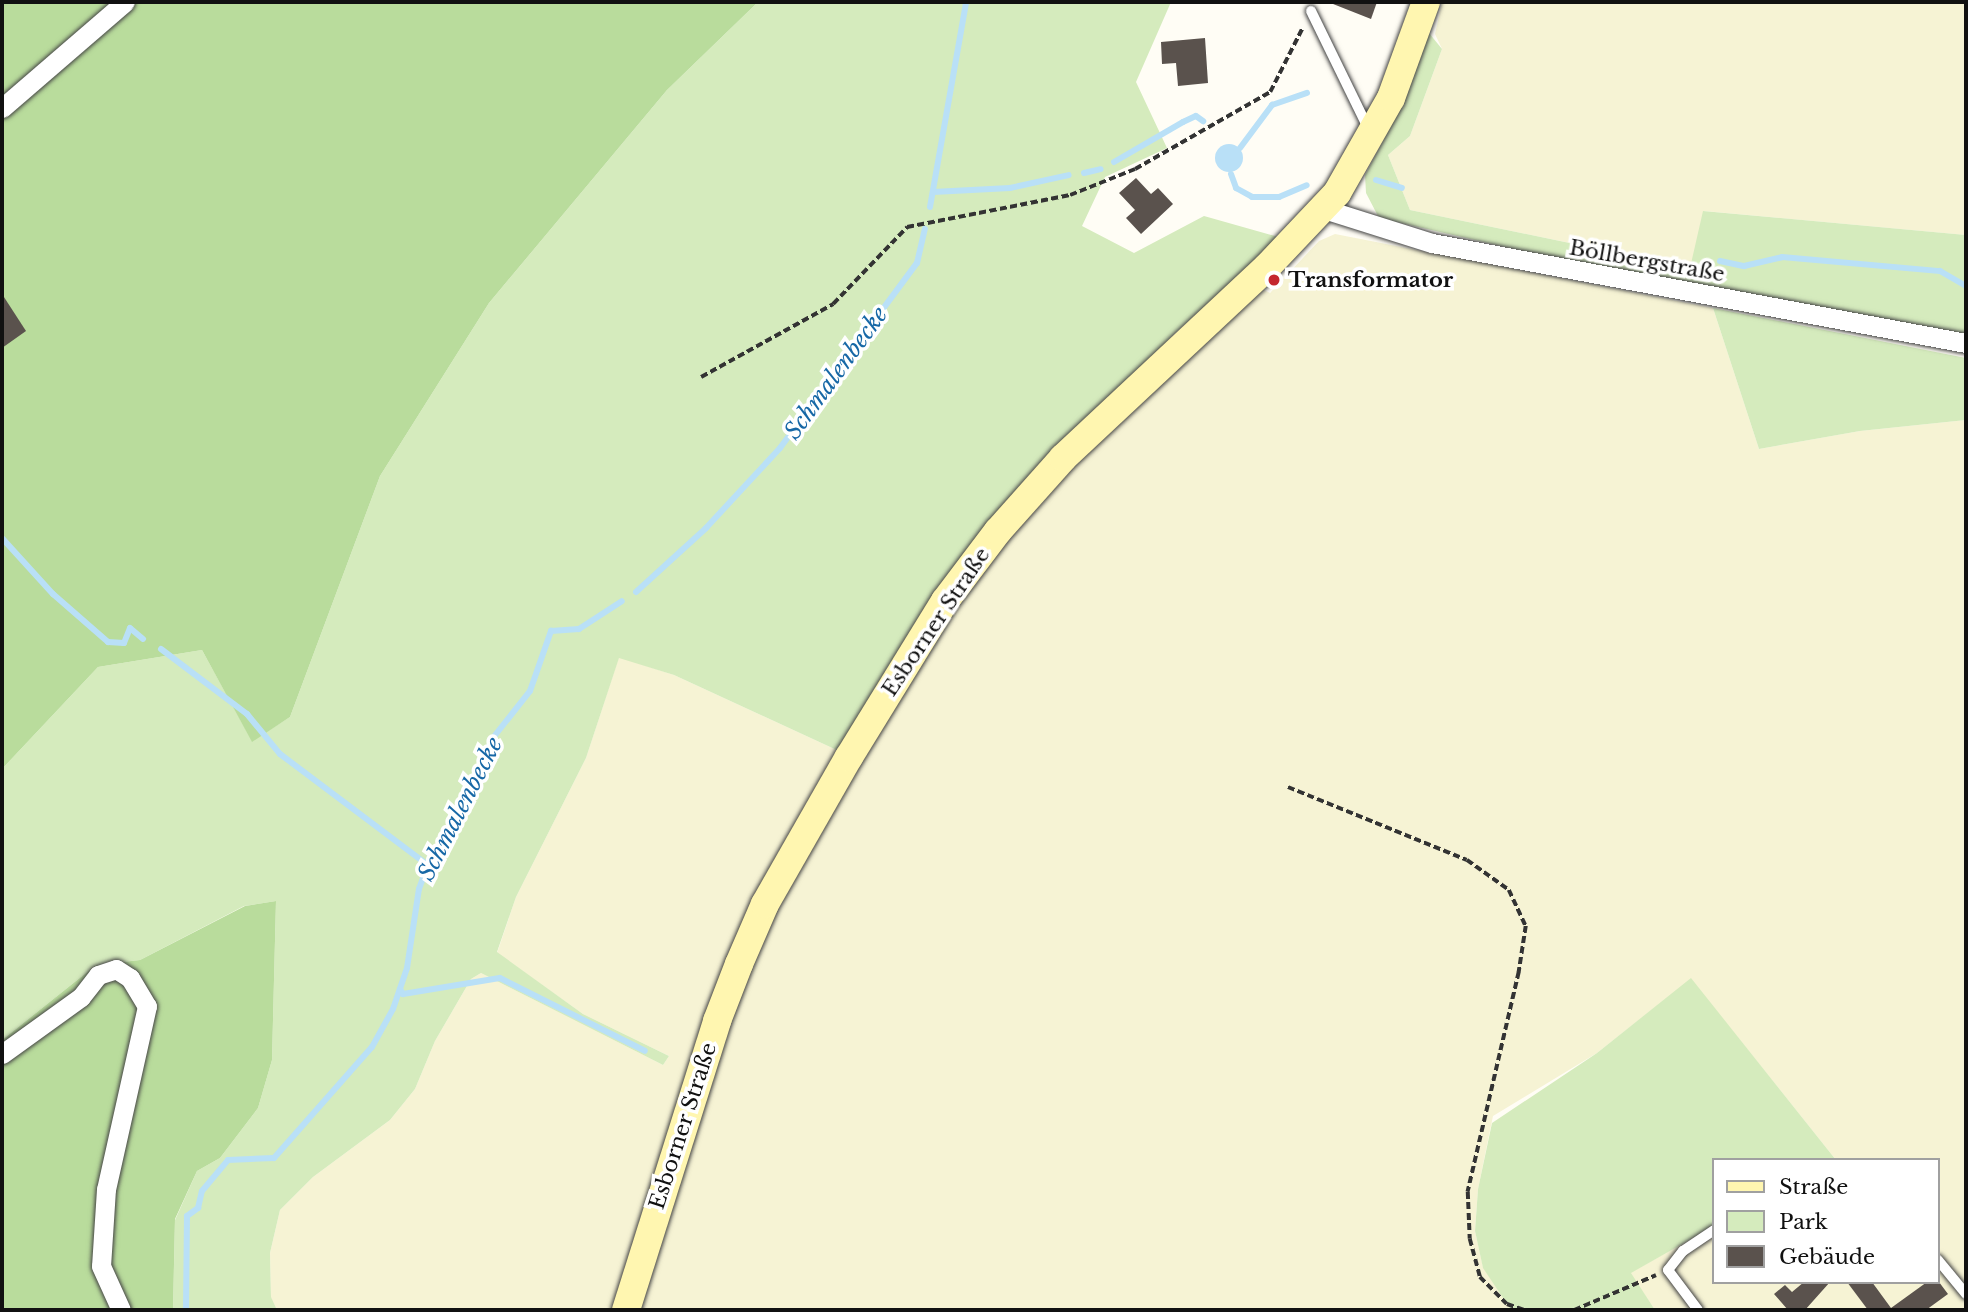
<!DOCTYPE html>
<html>
<head>
<meta charset="utf-8">
<style>
	body { margin:0 }
	#map { position:relative; width:1968px; height:1312px; overflow:hidden; background:#fffdf5; font-family:"Libre Baskerville",serif }
	div>[style] { position:absolute }
	.farmland>* { inset:0; background:#f6f3d4 }
	.green>* { inset:0; background:#d5ebbd }
	.forest>* { inset:0; background:#b9dc9c }
	.water>* { inset:0; background:#b9e0f7 }
	.round { border-radius:50% }
	.stream>* { height:6px; margin:-3px; padding:0 3px; transform-origin:3px; border-radius:3px; background:#b9e0f7 }
	.building>* { inset:0; background:#5a524d }
	.path>* { height:3.5px; margin-top:-1.75px; transform-origin:0; background:repeating-linear-gradient(90deg,#333 0 7px,transparent 0 10.5px) }
	.roads { filter:drop-shadow(0 0 2px #444) drop-shadow(0 0 2px #444) }
	.service>* { height:10px; margin:-5px; padding:0 5px; transform-origin:5px; border-radius:5px; background:#fff }
	.minor>* { height:19px; margin:-9.5px; padding:0 9.5px; transform-origin:9.5px; border-radius:9.5px; background:#fff }
	.secondary>* { height:28px; margin:-14px; padding:0 14px; transform-origin:14px; border-radius:14px; background:#fff6b0 }
	.dots>* { width:19px; height:19px; translate:-50% -50%; box-sizing:border-box; border:4px solid #fff; border-radius:50% }
	span { translate:-50% -50%; white-space:nowrap; text-align:center; line-height:1.15; -webkit-text-stroke:7px #fff; paint-order:stroke }
	.street-label { font-size:21px; color:#111 }
	.poi-label { font-size:21px; color:#111; font-weight:700 }
	.left { translate:0 -50%; text-align:left }
	.water-label { font-size:23px; color:#1768a6; font-style:italic }
	.frame { position:absolute; inset:0; border:4px solid #111; pointer-events:none }
	.legend { position:absolute; left:1712px; top:1158px; width:228px; height:126px; box-sizing:border-box; background:#fff; border:2px solid #a0a0a0; margin:0; padding:9px 12px; list-style:none; font-size:21px; color:#111 }
	.legend li { display:flex; align-items:center; gap:14px; height:35px }
	.legend b { width:35px; border:2px solid #a0a0a0 }
</style>
</head>
<body>
<div id="map">
	<div class="farmland">
		<div style="clip-path:polygon(1442px 2px,1966px 2px,1966px 235px,1704px 211px,1691px 268px,1410px 210px,1388px 155px,1410px 136px,1442px 49px,1435px 34px)"></div>
		<div style="clip-path:polygon(1335px 234px,1713px 308px,1759px 449px,1860px 431px,1966px 420px,1966px 1310px,1655px 1310px,1630px 1273px,1714px 1226px,1714px 1282px,1938px 1282px,1938px 1160px,1836px 1160px,1691px 979px,1597px 1053px,1493px 1116px,1478px 1189px,1475px 1231px,1483px 1267px,1511px 1310px,635px 1310px,765px 921px,957px 599px,1028px 507px,1262px 289px,1270px 293px,1319px 241px)"></div>
		<div style="clip-path:polygon(619px 657px,674px 675px,841px 752px,752px 904px,616px 1310px,277px 1310px,271px 1298px,270px 1253px,280px 1210px,313px 1177px,390px 1120px,415px 1089px,435px 1041px,471px 979px,481px 973px,663px 1065px,669px 1056px,583px 1014px,497px 953px,516px 897px,586px 758px)"></div>
	</div>
	<div class="green">
		<div style="clip-path:polygon(758px 2px,1171px 2px,1136px 82px,1167px 148px,1105px 177px,1082px 226px,1134px 253px,1204px 216px,1282px 238px,1174px 334px,1091px 423px,841px 752px,674px 675px,619px 658px,586px 758px,516px 897px,497px 952px,583px 1014px,669px 1056px,663px 1065px,481px 973px,471px 979px,435px 1041px,415px 1089px,390px 1120px,313px 1177px,280px 1210px,270px 1253px,271px 1297px,277px 1310px,173px 1310px,175px 1220px,197px 1171px,220px 1158px,258px 1108px,272px 1060px,276px 901px,244px 906px,140px 960px,96px 965px,2px 1040px,2px 769px,98px 667px,202px 650px,252px 741px,290px 717px,380px 476px,489px 303px,667px 90px)"></div>
		<div style="clip-path:polygon(1429px 33px,1442px 49px,1410px 136px,1388px 155px,1410px 210px,1690px 268px,1703px 211px,1966px 235px,1966px 335px,1514px 249px,1379px 218px,1366px 193px,1365px 175px,1391px 126px)"></div>
		<div style="clip-path:polygon(1713px 308px,1966px 358px,1966px 420px,1860px 431px,1759px 449px)"></div>
		<div style="clip-path:polygon(1691px 978px,1836px 1160px,1714px 1160px,1714px 1226px,1631px 1273px,1655px 1310px,1511px 1310px,1483px 1268px,1475px 1231px,1478px 1189px,1492px 1123px,1597px 1053px)"></div>
	</div>
	<div class="forest">
		<div style="clip-path:polygon(2px 2px,758px 2px,667px 90px,489px 303px,380px 476px,290px 717px,252px 742px,202px 650px,98px 667px,2px 769px)"></div>
		<div style="clip-path:polygon(276px 901px,272px 1060px,258px 1108px,220px 1158px,197px 1171px,175px 1219px,173px 1310px,2px 1310px,2px 1040px,96px 965px,140px 960px,245px 906px)"></div>
	</div>
	<div class="water">
		<div class="round" style="left:1215px;top:144px;width:28px;height:28px"></div>
	</div>
	<div class="stream">
		<div style="left:1240px;top:148px;width:54px;rotate:-53.3deg"></div>
		<div style="left:1272px;top:105px;width:37px;rotate:-19deg"></div>
		<div style="left:1114px;top:162px;width:80px;rotate:-30.1deg"></div>
		<div style="left:1183px;top:122px;width:14px;rotate:-25deg"></div>
		<div style="left:1196px;top:116px;width:9px;rotate:36deg"></div>
		<div style="left:1084px;top:173px;width:17px;rotate:-13deg"></div>
		<div style="left:1231px;top:174px;width:15px;rotate:70deg"></div>
		<div style="left:1236px;top:188px;width:18px;rotate:29deg"></div>
		<div style="left:1252px;top:197px;width:27px"></div>
		<div style="left:1279px;top:197px;width:30px;rotate:-23deg"></div>
		<div style="left:1376px;top:180px;width:27px;rotate:17deg"></div>
		<div style="left:933px;top:192px;width:77px;rotate:-3deg"></div>
		<div style="left:1010px;top:188px;width:60px;rotate:-12.4deg"></div>
		<div style="left:930px;top:207px;width:208px;rotate:-80deg"></div>
		<div style="left:1720px;top:261px;width:25px;rotate:12deg"></div>
		<div style="left:1744px;top:266px;width:39px;rotate:-13deg"></div>
		<div style="left:1782px;top:257px;width:159px;rotate:5.1deg"></div>
		<div style="left:1940px;top:271px;width:30px;rotate:30deg"></div>
		<div style="left:2px;top:538px;width:76px;rotate:47.7deg"></div>
		<div style="left:53px;top:594px;width:73px;rotate:41.1deg"></div>
		<div style="left:108px;top:642px;width:16px;rotate:4deg"></div>
		<div style="left:124px;top:643px;width:16px;rotate:-68deg"></div>
		<div style="left:130px;top:628px;width:17px;rotate:40deg"></div>
		<div style="left:636px;top:592px;width:95px;rotate:-42.4deg"></div>
		<div style="left:706px;top:528px;width:109px;rotate:-47.2deg"></div>
		<div style="left:780px;top:448px;width:230px;rotate:-53.5deg"></div>
		<div style="left:917px;top:263px;width:35px;rotate:-77deg"></div>
		<div style="left:161px;top:649px;width:108px;rotate:37.1deg"></div>
		<div style="left:247px;top:714px;width:52px;rotate:50.5deg"></div>
		<div style="left:280px;top:754px;width:185px;rotate:36.9deg"></div>
		<div style="left:400px;top:989px;width:6px;rotate:59deg"></div>
		<div style="left:403px;top:994px;width:98px;rotate:-9.4deg"></div>
		<div style="left:500px;top:978px;width:162px;rotate:26.7deg"></div>
		<div style="left:186px;top:1310px;width:94px;rotate:-89.4deg"></div>
		<div style="left:187px;top:1216px;width:14px;rotate:-36deg"></div>
		<div style="left:198px;top:1208px;width:17px;rotate:-77deg"></div>
		<div style="left:202px;top:1191px;width:40px;rotate:-50deg"></div>
		<div style="left:228px;top:1160px;width:46px;rotate:-2.5deg"></div>
		<div style="left:274px;top:1158px;width:148px;rotate:-48.6deg"></div>
		<div style="left:372px;top:1047px;width:43px;rotate:-61.1deg"></div>
		<div style="left:393px;top:1009px;width:43px;rotate:-71.1deg"></div>
		<div style="left:407px;top:968px;width:80px;rotate:-81.4deg"></div>
		<div style="left:419px;top:889px;width:32px;rotate:-70deg"></div>
		<div style="left:430px;top:859px;width:63px;rotate:-56.1deg"></div>
		<div style="left:465px;top:807px;width:73px;rotate:-68.3deg"></div>
		<div style="left:492px;top:739px;width:61px;rotate:-51.6deg"></div>
		<div style="left:530px;top:691px;width:64px;rotate:-70.7deg"></div>
		<div style="left:551px;top:631px;width:28px;rotate:-4deg"></div>
		<div style="left:579px;top:629px;width:51px;rotate:-33.1deg"></div>
	</div>
	<div class="building">
		<div style="clip-path:polygon(1328px 2px,1377px 2px,1371px 19px)"></div>
		<div style="clip-path:polygon(1205px 38px,1208px 83px,1178px 86px,1176px 63px,1162px 64px,1161px 42px)"></div>
		<div style="clip-path:polygon(1136px 178px,1151px 194px,1158px 188px,1173px 204px,1141px 234px,1126px 218px,1135px 210px,1119px 193px)"></div>
		<div style="clip-path:polygon(2px 294px,26px 331px,2px 348px)"></div>
		<div style="clip-path:polygon(1804px 1282px,1830px 1282px,1805px 1310px,1788px 1310px,1774px 1294px,1785px 1285px,1792px 1292px)"></div>
		<div style="clip-path:polygon(1847px 1282px,1872px 1282px,1891px 1308px,1927px 1282px,1939px 1282px,1948px 1294px,1926px 1310px,1868px 1310px)"></div>
	</div>
	<div class="path">
		<div style="left:701px;top:377px;width:151px;rotate:-28.9deg"></div>
		<div style="left:833px;top:304px;width:107px;rotate:-46.1deg"></div>
		<div style="left:907px;top:227px;width:166px;rotate:-11.1deg"></div>
		<div style="left:1070px;top:195px;width:70px;rotate:-21.8deg"></div>
		<div style="left:1135px;top:169px;width:155px;rotate:-29.7deg"></div>
		<div style="left:1270px;top:92px;width:73px;rotate:-63.1deg"></div>
		<div style="left:1288px;top:787px;width:193px;rotate:22.2deg"></div>
		<div style="left:1467px;top:860px;width:52px;rotate:35.5deg"></div>
		<div style="left:1509px;top:890px;width:40px;rotate:65deg"></div>
		<div style="left:1526px;top:926px;width:47px;rotate:98.7deg"></div>
		<div style="left:1519px;top:972px;width:226px;rotate:103.1deg"></div>
		<div style="left:1468px;top:1192px;width:47px;rotate:87.6deg"></div>
		<div style="left:1470px;top:1239px;width:39px;rotate:75deg"></div>
		<div style="left:1480px;top:1277px;width:38px;rotate:45deg"></div>
		<div style="left:1507px;top:1304px;width:18px;rotate:19deg"></div>
		<div style="left:1574px;top:1310px;width:89px;rotate:-23.1deg"></div>
	</div>
	<div class="roads">
		<div class="service">
			<div style="left:1311px;top:11px;width:132px;rotate:64deg"></div>
			<div style="left:1938px;top:1260px;width:44px;rotate:50.5deg"></div>
			<div style="left:1698px;top:1310px;width:50px;rotate:-126.9deg"></div>
			<div style="left:1668px;top:1270px;width:24px;rotate:-52deg"></div>
			<div style="left:1683px;top:1251px;width:37px;rotate:-34deg"></div>
		</div>
		<div class="minor">
			<div style="left:2px;top:108px;width:162px;rotate:-40.8deg"></div>
			<div style="left:1324px;top:209px;width:113px;rotate:17.5deg"></div>
			<div style="left:1432px;top:243px;width:543px;rotate:10.61deg"></div>
			<div style="left:2px;top:1054px;width:97px;rotate:-35.8deg"></div>
			<div style="left:81px;top:997px;width:28px;rotate:-52deg"></div>
			<div style="left:98px;top:975px;width:19px;rotate:-18deg"></div>
			<div style="left:116px;top:969px;width:17px;rotate:33deg"></div>
			<div style="left:130px;top:978px;width:33px;rotate:59deg"></div>
			<div style="left:147px;top:1006px;width:188px;rotate:102.6deg"></div>
			<div style="left:106px;top:1189px;width:77px;rotate:93.7deg"></div>
			<div style="left:101px;top:1266px;width:48px;rotate:65.6deg"></div>
		</div>
		<div class="secondary">
			<div style="left:626px;top:1310px;width:303px;rotate:-72.5deg"></div>
			<div style="left:717px;top:1021px;width:61px;rotate:-68.9deg"></div>
			<div style="left:739px;top:964px;width:65px;rotate:-66.6deg"></div>
			<div style="left:765px;top:904px;width:169px;rotate:-60.3deg"></div>
			<div style="left:849px;top:757px;width:183px;rotate:-58.4deg"></div>
			<div style="left:945px;top:601px;width:88px;rotate:-52.9deg"></div>
			<div style="left:998px;top:531px;width:98px;rotate:-48.3deg"></div>
			<div style="left:1063px;top:458px;width:279px;rotate:-43.1deg"></div>
			<div style="left:1267px;top:267px;width:102px;rotate:-46.6deg"></div>
			<div style="left:1337px;top:193px;width:109px;rotate:-60.4deg"></div>
			<div style="left:1391px;top:98px;width:102px;rotate:-70deg"></div>
		</div>
	</div>
	<div class="dots">
		<div style="left:1274px;top:280px;background:#c4262e"></div>
	</div>
	<div class="street-label">
		<span style="left:1647px;top:261px;rotate:10deg">Böllbergstraße</span>
		<span style="left:936px;top:622px;rotate:-56deg">Esborner Straße</span>
		<span style="left:683px;top:1126px;rotate:-72deg">Esborner Straße</span>
	</div>
	<div class="poi-label">
		<span class="left" style="left:1288px;top:280px">Transformator</span>
	</div>
	<div class="water-label">
		<span style="left:836px;top:373px;rotate:-54deg">Schmalenbecke</span>
		<span style="left:460px;top:809px;rotate:-63deg">Schmalenbecke</span>
	</div>
	<div class="frame"></div>
	<ul class="legend">
	<li><b style="height:9px;background:#fff6b0"></b>Straße</li>
	<li><b style="height:19px;background:#d5ebbd"></b>Park</li>
	<li><b style="height:19px;background:#5a524d"></b>Gebäude</li>
	</ul>
</div>
</body>
</html>
